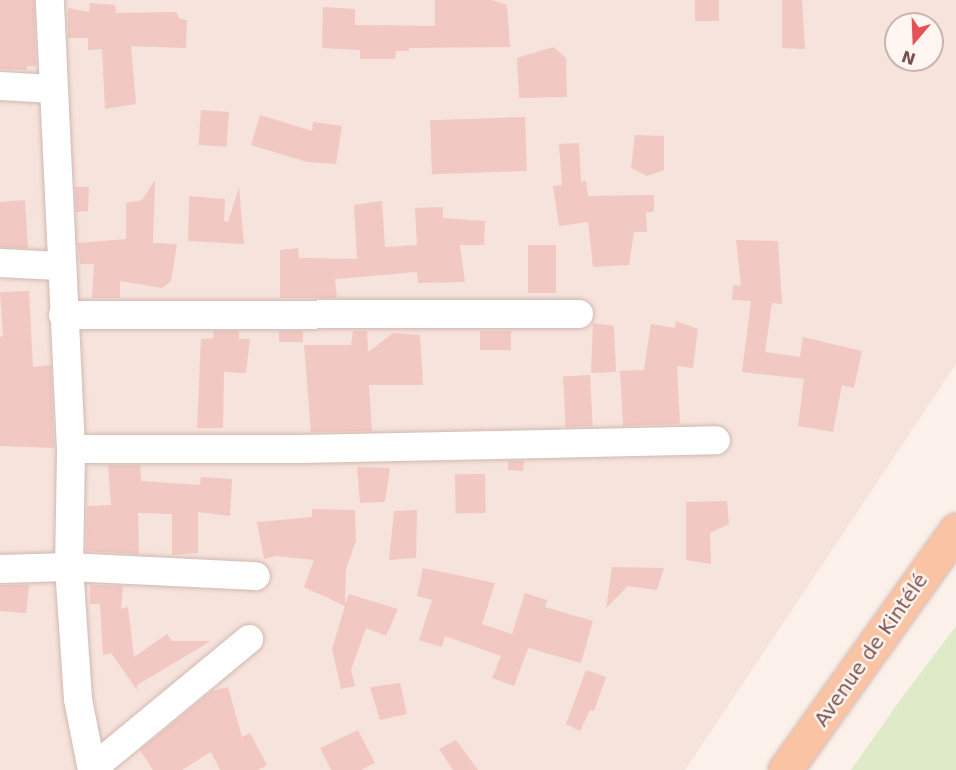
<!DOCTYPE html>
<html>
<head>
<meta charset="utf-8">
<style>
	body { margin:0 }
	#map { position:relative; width:956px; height:770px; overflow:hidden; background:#fcf1ea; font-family:"DejaVu Sans",sans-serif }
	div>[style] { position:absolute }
	.residential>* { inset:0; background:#f6e3db }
	.green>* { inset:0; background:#dfebc8 }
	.building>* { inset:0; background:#f2c8c2; transform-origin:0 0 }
	.roads { filter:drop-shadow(0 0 2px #d2b8b2) drop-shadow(0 0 2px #d2b8b2) }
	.minor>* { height:28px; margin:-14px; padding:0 14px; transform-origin:14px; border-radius:14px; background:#fff }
	.major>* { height:33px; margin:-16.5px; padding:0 16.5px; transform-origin:16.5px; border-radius:16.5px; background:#fac4a4 }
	span { translate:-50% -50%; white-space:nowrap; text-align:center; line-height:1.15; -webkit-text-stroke:4.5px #fff6f1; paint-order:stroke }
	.street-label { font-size:20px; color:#78514d }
	.north { position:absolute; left:884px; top:12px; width:60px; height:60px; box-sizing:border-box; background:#fff6f1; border:2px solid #c9b4af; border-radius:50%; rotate:199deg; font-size:16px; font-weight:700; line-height:24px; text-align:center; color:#78514d }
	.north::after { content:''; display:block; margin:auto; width:21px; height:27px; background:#e45156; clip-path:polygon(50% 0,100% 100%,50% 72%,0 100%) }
</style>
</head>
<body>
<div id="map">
	<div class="residential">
		<div style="clip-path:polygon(evenodd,0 0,956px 0,956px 364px,685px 770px,0 770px,0 0,896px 24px,932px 24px,932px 60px,896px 60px,896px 24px)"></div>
	</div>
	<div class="green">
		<div style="clip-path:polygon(956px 626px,956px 770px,851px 770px,903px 696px)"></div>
	</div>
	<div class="building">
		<div style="clip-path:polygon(0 0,34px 0,36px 66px,27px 66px,27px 70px,0 69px)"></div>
		<div style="clip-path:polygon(435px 0,492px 0,507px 5px,510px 47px,409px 48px,409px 51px,396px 51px,395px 59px,360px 59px,360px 50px,322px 48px,323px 7px,355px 9px,355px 25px,435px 26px)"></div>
		<div style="left:695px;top:0;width:24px;height:21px"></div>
		<div style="clip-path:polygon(782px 0,802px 0,805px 49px,782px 48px)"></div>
		<div style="clip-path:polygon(90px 3px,115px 5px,116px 13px,176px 12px,180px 19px,187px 20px,186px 48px,131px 46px,136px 104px,105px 109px,102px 49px,88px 50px,88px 38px,68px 38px,68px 8px,89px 12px)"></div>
		<div style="clip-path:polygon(553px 47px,566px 58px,567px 97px,519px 98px,517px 58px)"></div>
		<div style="left:201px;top:110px;width:28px;height:35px;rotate:4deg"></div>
		<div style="clip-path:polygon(260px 115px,312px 131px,313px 122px,342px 126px,336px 164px,307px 162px,251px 145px)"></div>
		<div style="left:525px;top:117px;width:54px;height:95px;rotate:88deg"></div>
		<div style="clip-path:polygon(635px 135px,664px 136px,664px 170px,647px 176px,631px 168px)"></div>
		<div style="clip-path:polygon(579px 143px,581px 182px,586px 181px,588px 196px,654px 195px,654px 211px,646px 213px,647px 232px,634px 232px,629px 265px,593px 267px,588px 222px,559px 226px,553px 186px,562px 185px,559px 144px)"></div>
		<div style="clip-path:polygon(155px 180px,153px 243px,177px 244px,171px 281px,162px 288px,120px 281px,120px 298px,92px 298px,94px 264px,80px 264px,78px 243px,126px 239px,126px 203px,142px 200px)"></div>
		<div style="clip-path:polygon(75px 187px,89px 187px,88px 211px,76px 212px)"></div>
		<div style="clip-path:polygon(239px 187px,244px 244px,188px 241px,189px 196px,225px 199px,224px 221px,228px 222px)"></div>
		<div style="clip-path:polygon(25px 200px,28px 248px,0 247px,0 202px)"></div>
		<div style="clip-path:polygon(382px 201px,385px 247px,417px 245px,415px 208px,443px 207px,443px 218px,485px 221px,484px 245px,460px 245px,465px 282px,418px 283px,417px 272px,335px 279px,337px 298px,280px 298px,280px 250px,298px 248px,299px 258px,357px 259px,354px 205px)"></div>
		<div style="clip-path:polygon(736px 240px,778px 241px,782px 304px,772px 303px,765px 352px,800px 357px,803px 337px,862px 351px,854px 388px,842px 385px,833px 432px,798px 426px,804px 379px,742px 372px,751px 301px,732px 300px,733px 285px,741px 286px)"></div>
		<div style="left:528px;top:245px;width:28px;height:48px"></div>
		<div style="clip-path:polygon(29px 291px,33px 367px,51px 365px,54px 448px,0 446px,0 337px,3px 336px,0 292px)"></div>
		<div style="clip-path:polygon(676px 321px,698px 329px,693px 368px,677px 366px,680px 424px,623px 426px,620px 371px,644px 370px,651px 324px,675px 328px)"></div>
		<div style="clip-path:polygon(593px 323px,614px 326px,616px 372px,591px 373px)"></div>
		<div style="clip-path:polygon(214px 331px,239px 331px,239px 339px,250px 339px,246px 373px,224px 372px,223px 428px,197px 428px,201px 339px,213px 338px)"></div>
		<div style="left:279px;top:331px;width:24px;height:11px"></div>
		<div style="clip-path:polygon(353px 331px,367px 331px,368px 352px,393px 333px,420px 335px,423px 385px,369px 385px,372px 431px,311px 432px,304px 345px,351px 345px)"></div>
		<div style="left:480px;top:331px;width:31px;height:19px"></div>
		<div style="left:590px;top:375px;width:51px;height:27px;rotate:87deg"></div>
		<div style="clip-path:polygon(508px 461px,524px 461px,523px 471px,508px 470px)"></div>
		<div style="clip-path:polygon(108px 465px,140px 465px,141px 481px,200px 485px,201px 477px,232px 479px,230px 516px,198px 512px,198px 553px,172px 555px,172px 514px,138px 513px,139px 554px,86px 551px,87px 506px,111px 505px)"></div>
		<div style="clip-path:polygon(357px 467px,390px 468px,385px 502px,360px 503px)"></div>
		<div style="left:485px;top:474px;width:39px;height:30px;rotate:89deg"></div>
		<div style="clip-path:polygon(727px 501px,729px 524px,710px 533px,711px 564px,686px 560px,686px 502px)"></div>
		<div style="clip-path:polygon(312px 509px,355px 510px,356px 541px,346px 569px,345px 604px,349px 594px,398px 609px,386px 636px,366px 628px,351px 670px,355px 686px,341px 689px,332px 649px,345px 606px,304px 587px,314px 560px,276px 556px,264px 559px,257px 522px,312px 517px)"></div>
		<div style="clip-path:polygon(417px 510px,416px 558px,389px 560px,394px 511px)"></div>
		<div style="clip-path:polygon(612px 567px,664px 568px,657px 590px,628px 586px,606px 608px)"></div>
		<div style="clip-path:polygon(423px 568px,495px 583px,482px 624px,512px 634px,525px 593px,547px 600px,545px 607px,593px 621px,581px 663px,528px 648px,514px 686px,492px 678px,501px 656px,445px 636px,442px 647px,419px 640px,432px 600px,417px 596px)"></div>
		<div style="clip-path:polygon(0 585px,29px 585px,26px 613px,0 611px)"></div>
		<div style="clip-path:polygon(90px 585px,123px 586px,121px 609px,128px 607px,134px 657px,167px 634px,172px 641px,211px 641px,137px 685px,137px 690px,111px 653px,103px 655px,100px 604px,90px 604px)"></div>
		<div style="clip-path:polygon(586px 670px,606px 677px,594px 711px,590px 710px,580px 731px,566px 724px)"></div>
		<div style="clip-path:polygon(400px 683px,407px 714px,380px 720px,370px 687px)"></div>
		<div style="clip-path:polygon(228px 687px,242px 737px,250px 733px,267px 765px,258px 770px,220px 770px,211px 752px,182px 770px,153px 770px,140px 750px,212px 691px)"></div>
		<div style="clip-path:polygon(358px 730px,375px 763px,361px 770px,331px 770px,320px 748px)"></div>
		<div style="clip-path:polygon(456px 740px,478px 770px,453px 770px,439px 749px)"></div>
	</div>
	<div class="roads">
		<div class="minor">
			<div style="left:0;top:86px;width:52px;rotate:3.3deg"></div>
			<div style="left:0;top:263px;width:60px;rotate:2.9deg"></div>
			<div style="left:63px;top:315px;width:516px;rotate:-0.11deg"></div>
			<div style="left:71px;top:449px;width:230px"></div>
			<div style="left:301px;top:449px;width:415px;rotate:-1.2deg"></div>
			<div style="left:0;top:569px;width:69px;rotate:-1.7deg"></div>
			<div style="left:69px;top:567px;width:118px;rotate:-89deg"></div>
			<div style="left:71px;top:449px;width:449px;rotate:-92.7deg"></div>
			<div style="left:92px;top:769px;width:204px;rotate:-39.6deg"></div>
			<div style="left:92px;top:770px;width:72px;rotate:-101.2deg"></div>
			<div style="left:78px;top:699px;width:132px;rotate:-93.9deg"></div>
			<div style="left:69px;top:567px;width:187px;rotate:2.8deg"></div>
		</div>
		<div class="major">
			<div style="left:785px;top:770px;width:295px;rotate:-54.5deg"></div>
		</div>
	</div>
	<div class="street-label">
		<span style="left:871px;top:650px;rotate:-55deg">Avenue de Kintélé</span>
	</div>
	<div class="north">N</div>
</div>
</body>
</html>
